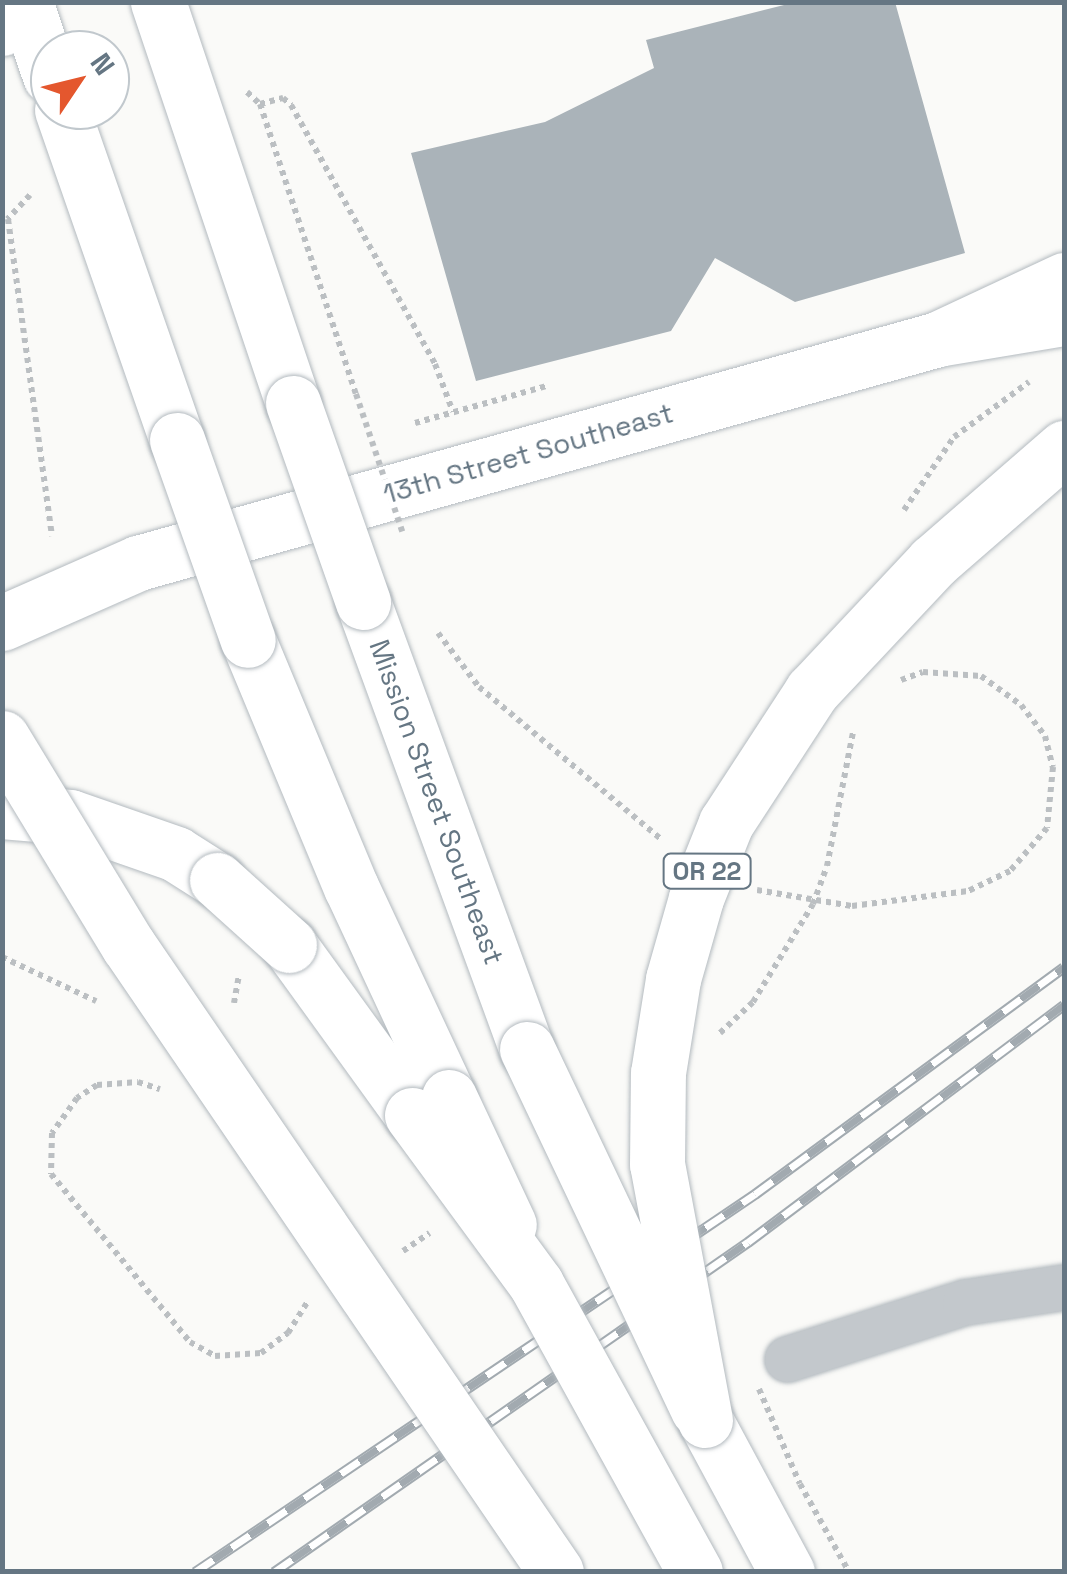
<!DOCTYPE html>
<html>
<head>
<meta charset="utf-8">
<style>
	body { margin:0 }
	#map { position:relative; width:1067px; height:1574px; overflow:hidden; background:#fafaf8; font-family:"Space Grotesk",sans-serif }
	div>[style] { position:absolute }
	.building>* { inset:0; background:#aab3b9 }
	.path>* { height:6px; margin-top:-3px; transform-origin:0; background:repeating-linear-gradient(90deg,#bbbfc2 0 5px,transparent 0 10px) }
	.roads { filter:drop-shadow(0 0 2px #b3babf) drop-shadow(0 0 2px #b3babf) }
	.street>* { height:45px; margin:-22.5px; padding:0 22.5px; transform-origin:22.5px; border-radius:22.5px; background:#c3c8cc }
	.secondary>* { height:55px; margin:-27.5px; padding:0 27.5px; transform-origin:27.5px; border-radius:27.5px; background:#fff }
	.highway>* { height:55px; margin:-27.5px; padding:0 27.5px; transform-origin:27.5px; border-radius:27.5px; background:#fff }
	.rail>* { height:11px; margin-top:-5.5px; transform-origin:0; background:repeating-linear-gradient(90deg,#fff 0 22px,#a2aab0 0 44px); box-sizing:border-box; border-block:2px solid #a2aab0 }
	.path-bridge>* { height:6px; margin-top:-3px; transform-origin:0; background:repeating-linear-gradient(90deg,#bbbfc2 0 5px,transparent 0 10px) }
	.bridges { filter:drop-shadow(0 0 2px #b3babf) drop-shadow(0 0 2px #b3babf) }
	.secondary-bridge>* { height:55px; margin:-27.5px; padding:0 27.5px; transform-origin:27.5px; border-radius:27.5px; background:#fff }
	.highway-bridge>* { height:55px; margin:-27.5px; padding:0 27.5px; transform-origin:27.5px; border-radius:27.5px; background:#fff }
	span { translate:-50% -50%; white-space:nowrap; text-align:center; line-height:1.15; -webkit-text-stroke:10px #fff; paint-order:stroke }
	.shield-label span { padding:2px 8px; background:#fff; border:2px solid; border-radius:8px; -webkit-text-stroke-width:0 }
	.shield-label { font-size:25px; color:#657683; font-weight:700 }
	.street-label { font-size:28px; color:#657683 }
	.frame { position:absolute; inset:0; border:5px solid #657683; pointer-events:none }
	.north { position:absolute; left:30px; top:30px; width:100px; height:100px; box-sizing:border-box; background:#fff; border:2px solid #c1c8cd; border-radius:50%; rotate:55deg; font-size:28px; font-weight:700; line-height:40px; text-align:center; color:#657683 }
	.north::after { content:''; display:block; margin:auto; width:35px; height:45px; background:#e4572e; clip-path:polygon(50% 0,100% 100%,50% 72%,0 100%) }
</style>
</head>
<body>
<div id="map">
	<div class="building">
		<div style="clip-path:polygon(796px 2px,895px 2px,965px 253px,795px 302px,715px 258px,671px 331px,476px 381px,411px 153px,545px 122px,654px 68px,646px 40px)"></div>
	</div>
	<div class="path">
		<div style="left:247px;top:92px;width:18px;rotate:43deg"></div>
		<div style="left:260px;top:104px;width:305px;rotate:71.7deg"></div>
		<div style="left:260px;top:104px;width:24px;rotate:-15deg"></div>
		<div style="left:283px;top:98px;width:11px;rotate:41deg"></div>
		<div style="left:291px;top:105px;width:296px;rotate:60.9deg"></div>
		<div style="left:435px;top:364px;width:51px;rotate:69.4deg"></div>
		<div style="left:30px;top:195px;width:33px;rotate:133deg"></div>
		<div style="left:8px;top:219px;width:320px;rotate:82.1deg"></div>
		<div style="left:415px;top:423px;width:137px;rotate:-15.7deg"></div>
		<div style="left:904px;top:510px;width:88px;rotate:-55.6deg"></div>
		<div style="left:954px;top:437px;width:93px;rotate:-36.3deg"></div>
		<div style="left:438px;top:633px;width:68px;rotate:52.8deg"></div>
		<div style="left:479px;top:687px;width:239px;rotate:39.9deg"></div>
		<div style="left:757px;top:890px;width:96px;rotate:9.6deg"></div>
		<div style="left:852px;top:906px;width:117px;rotate:-7.4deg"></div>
		<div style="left:2px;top:957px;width:104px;rotate:25.1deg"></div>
		<div style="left:234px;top:1003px;width:27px;rotate:-80deg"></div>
		<div style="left:720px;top:1033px;width:45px;rotate:-43.2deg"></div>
		<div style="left:753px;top:1002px;width:115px;rotate:-58.5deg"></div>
		<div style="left:813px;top:904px;width:40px;rotate:-69.8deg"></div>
		<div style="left:827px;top:866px;width:136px;rotate:-79deg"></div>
		<div style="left:97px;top:1085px;width:24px;rotate:147deg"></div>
		<div style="left:77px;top:1098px;width:43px;rotate:125.5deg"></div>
		<div style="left:52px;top:1133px;width:41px;rotate:91.4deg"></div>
		<div style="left:51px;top:1174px;width:218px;rotate:50.4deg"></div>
		<div style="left:190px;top:1342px;width:29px;rotate:29deg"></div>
		<div style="left:215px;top:1356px;width:46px;rotate:-3.7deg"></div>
		<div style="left:261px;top:1353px;width:34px;rotate:-37deg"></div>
		<div style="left:288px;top:1333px;width:36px;rotate:-58deg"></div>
		<div style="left:403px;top:1251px;width:32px;rotate:-34deg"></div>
	</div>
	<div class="roads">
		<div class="street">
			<div style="left:787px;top:1359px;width:187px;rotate:-17.8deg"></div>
			<div style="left:965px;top:1302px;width:100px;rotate:-8.6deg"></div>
		</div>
		<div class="secondary">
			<div style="left:25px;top:2px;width:78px;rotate:71.3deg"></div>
			<div style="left:158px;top:2px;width:423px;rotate:71.4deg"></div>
			<div style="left:62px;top:110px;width:349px;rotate:70.8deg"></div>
			<div style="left:363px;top:602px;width:476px;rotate:69.9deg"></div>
			<div style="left:2px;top:623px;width:149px;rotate:-23.8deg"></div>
			<div style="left:138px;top:563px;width:831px;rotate:-15.64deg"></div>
			<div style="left:938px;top:339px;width:128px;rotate:-9.5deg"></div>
			<div style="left:248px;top:640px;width:268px;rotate:67.4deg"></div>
			<div style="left:351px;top:887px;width:232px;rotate:65deg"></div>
		</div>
		<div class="highway">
			<div style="left:2px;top:28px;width:32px;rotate:-55deg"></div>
			<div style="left:938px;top:339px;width:139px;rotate:-25.1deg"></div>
			<div style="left:2px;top:811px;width:68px;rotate:5deg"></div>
			<div style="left:70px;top:817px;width:112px;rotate:19.2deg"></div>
			<div style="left:176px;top:854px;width:49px;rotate:32.4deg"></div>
			<div style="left:289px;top:945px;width:210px;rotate:54.1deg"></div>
			<div style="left:705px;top:1420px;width:173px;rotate:61.7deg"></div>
		</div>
	</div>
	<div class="rail">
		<div style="left:195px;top:1572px;width:676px;rotate:-34.02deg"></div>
		<div style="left:755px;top:1194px;width:383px;rotate:-36.3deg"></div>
		<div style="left:274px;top:1572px;width:578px;rotate:-34.85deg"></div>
		<div style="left:748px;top:1242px;width:395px;rotate:-36.9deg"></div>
	</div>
	<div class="path-bridge">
		<div style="left:356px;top:394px;width:145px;rotate:71.4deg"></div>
		<div style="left:901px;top:680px;width:23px;rotate:-20deg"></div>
		<div style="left:923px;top:672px;width:58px;rotate:3.9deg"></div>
		<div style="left:981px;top:676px;width:49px;rotate:35.9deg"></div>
		<div style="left:1021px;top:705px;width:39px;rotate:52deg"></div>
		<div style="left:1045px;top:736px;width:32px;rotate:76deg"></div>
		<div style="left:1053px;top:767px;width:61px;rotate:95.6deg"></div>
		<div style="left:1047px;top:828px;width:57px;rotate:130.7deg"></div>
		<div style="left:1010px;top:871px;width:47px;rotate:154.5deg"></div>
		<div style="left:97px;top:1085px;width:41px;rotate:-4.2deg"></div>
		<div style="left:138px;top:1082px;width:23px;rotate:18deg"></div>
		<div style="left:759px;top:1389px;width:103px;rotate:66.7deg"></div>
		<div style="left:800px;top:1484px;width:101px;rotate:60.9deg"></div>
	</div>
	<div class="bridges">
		<div class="secondary-bridge">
			<div style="left:293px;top:403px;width:211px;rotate:70.6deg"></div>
			<div style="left:177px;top:440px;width:212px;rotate:70.5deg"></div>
			<div style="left:527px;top:1049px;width:399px;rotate:64.6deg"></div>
			<div style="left:449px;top:1097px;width:141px;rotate:64.9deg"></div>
		</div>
		<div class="highway-bridge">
			<div style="left:2px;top:738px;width:242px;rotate:58.7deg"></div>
			<div style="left:128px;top:945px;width:759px;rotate:55.68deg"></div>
			<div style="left:217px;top:880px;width:97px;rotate:42.1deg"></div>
			<div style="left:412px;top:1115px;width:210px;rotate:53.7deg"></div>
			<div style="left:536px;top:1284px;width:329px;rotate:61.1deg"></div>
			<div style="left:705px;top:1420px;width:260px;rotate:-100.6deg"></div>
			<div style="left:657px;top:1164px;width:91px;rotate:-89.4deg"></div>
			<div style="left:658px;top:1073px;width:95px;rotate:-80.9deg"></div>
			<div style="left:673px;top:979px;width:84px;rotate:-74.1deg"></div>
			<div style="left:696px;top:898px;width:81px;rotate:-68.2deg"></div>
			<div style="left:726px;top:823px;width:158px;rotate:-56.9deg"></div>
			<div style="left:812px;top:691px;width:177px;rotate:-46.8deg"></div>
			<div style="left:933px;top:562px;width:174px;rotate:-41deg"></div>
		</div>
	</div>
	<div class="shield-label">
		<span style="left:707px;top:871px">OR 22</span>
	</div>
	<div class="street-label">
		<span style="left:528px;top:453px;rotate:-16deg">13th Street Southeast</span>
		<span style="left:437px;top:802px;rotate:70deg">Mission Street Southeast</span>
	</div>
	<div class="frame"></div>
	<div class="north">N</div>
</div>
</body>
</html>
